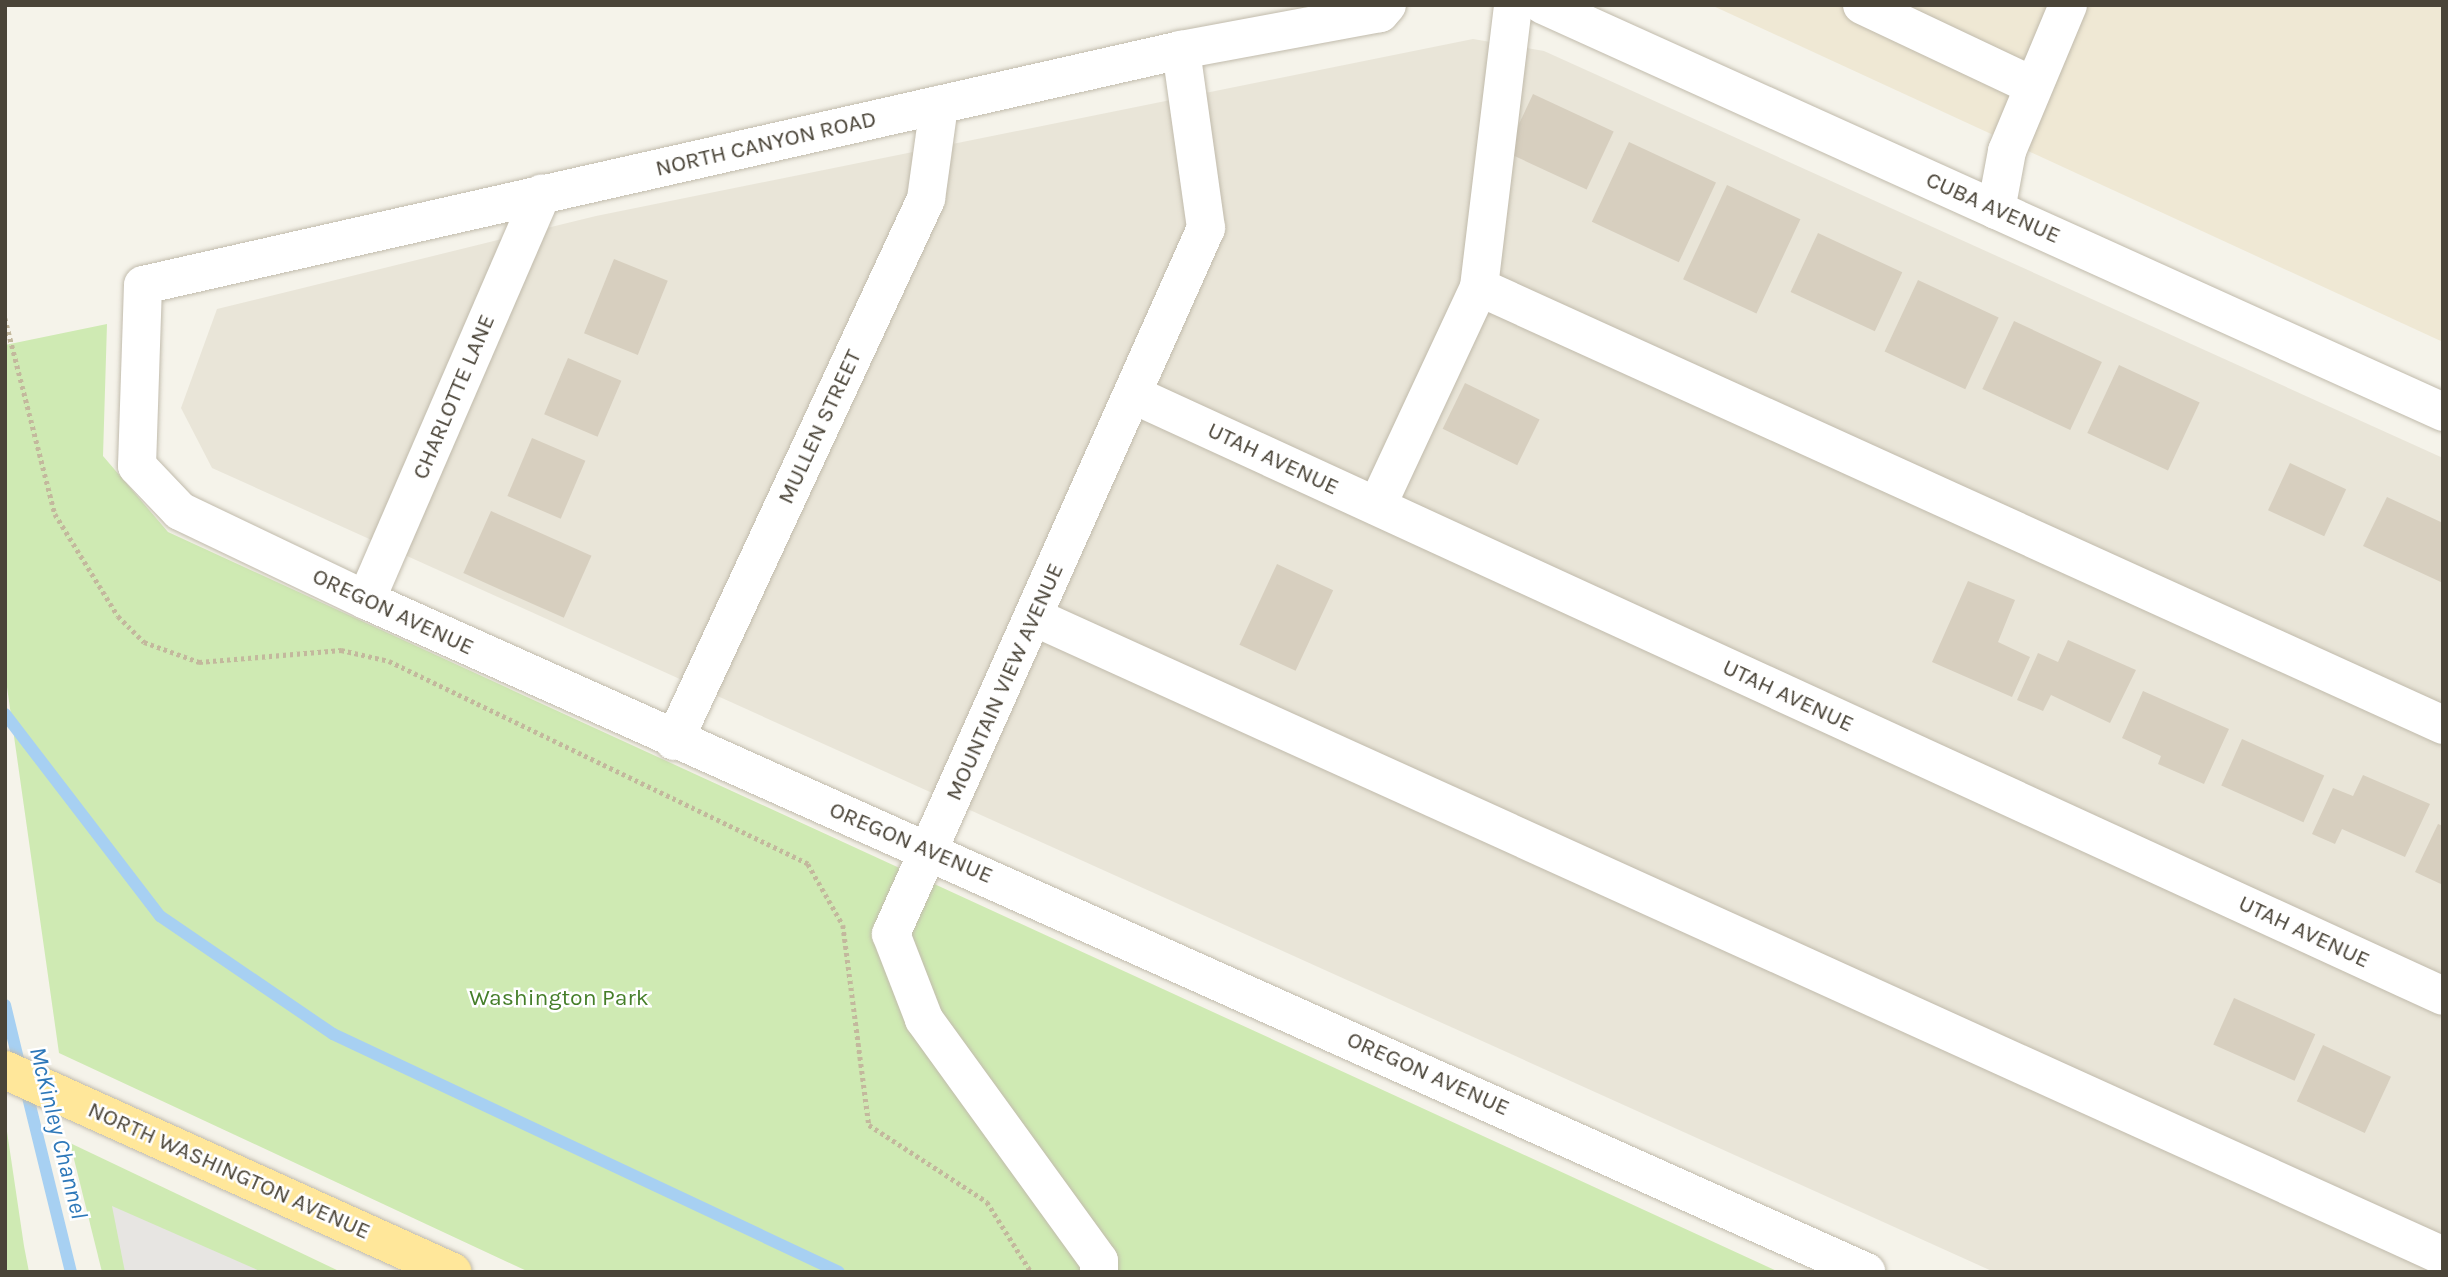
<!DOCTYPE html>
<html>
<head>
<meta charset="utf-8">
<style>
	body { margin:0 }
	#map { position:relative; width:2448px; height:1277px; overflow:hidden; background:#f5f3ea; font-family:Karla,sans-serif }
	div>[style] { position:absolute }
	.residential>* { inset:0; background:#e9e5d8 }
	.education>* { inset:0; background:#efe8d4 }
	.green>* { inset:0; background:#cfeab3 }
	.parking>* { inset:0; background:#e7e5e2 }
	.stream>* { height:12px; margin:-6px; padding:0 6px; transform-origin:6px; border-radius:6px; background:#a7d0f2 }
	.building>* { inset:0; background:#d7cfbf; transform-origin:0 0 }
	.path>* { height:4.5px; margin-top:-2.25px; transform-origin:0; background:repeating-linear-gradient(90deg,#c3b89d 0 3.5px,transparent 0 7px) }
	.roads { filter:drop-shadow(0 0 2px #c1bbac) drop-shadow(0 0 2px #c1bbac) }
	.minor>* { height:38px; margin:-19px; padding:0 19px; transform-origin:19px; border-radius:19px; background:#fff }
	.major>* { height:38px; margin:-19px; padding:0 19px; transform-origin:19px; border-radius:19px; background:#ffe79a }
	span { translate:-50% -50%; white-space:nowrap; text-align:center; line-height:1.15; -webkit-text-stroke:5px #fff; paint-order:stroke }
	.street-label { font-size:23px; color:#4a4438 }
	.park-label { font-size:23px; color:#457e29 }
	.water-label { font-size:24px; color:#2e78b9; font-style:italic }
	.frame { position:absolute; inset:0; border:7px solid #4a4438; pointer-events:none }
</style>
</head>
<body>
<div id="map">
	<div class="residential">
		<div style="clip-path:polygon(1473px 39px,1544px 51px,2443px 458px,2443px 1272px,1994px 1272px,212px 468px,181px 408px,217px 309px,596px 216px)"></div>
	</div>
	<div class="education">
		<div style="clip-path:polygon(1711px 5px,2443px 5px,2443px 342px)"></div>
	</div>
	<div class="green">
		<div style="clip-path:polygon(107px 324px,103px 456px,168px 532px,1779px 1272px,529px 1272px,59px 1053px,5px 673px,5px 345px)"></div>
		<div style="clip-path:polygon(5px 1118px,24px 1246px,29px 1272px,5px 1272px)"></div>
		<div style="clip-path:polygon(70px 1143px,341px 1272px,102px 1272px)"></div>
	</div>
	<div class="parking">
		<div style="clip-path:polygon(112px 1206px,262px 1272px,125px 1272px)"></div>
	</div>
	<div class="stream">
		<div style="left:5px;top:714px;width:255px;rotate:52.5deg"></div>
		<div style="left:160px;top:916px;width:209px;rotate:34.3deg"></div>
		<div style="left:333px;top:1034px;width:559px;rotate:25.19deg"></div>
		<div style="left:5px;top:1005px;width:68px;rotate:76.4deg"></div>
		<div style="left:26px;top:1089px;width:188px;rotate:76.2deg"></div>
	</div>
	<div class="building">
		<div style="left:1533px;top:94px;width:89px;height:64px;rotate:25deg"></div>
		<div style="left:1629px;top:142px;width:96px;height:88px;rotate:25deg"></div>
		<div style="left:1727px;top:185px;width:81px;height:104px;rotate:25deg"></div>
		<div style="left:1818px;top:233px;width:93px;height:65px;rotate:25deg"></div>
		<div style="left:614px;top:259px;width:58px;height:80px;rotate:22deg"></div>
		<div style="left:1918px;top:280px;width:89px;height:79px;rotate:25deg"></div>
		<div style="left:2014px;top:321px;width:97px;height:75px;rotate:25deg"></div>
		<div style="left:568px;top:358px;width:58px;height:61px;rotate:23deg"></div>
		<div style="left:2119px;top:365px;width:89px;height:75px;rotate:25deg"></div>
		<div style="left:1465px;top:383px;width:83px;height:51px;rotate:26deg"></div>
		<div style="left:532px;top:438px;width:58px;height:63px;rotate:23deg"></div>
		<div style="left:2290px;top:463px;width:62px;height:52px;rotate:25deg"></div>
		<div style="clip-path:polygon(2387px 497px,2443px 523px,2443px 583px,2363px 546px)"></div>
		<div style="left:491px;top:511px;width:110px;height:68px;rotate:24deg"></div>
		<div style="left:1277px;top:564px;width:62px;height:89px;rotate:25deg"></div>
		<div style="clip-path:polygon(1968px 581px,2015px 600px,1998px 642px,2030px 657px,2012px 697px,1932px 662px)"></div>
		<div style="clip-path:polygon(2068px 640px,2136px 670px,2110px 723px,2051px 695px,2043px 711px,2017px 700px,2038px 653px,2058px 662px)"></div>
		<div style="clip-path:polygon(2143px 691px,2229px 729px,2204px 784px,2158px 764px,2161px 756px,2122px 738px)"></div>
		<div style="left:2242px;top:739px;width:90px;height:51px;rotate:24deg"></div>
		<div style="clip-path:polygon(2363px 775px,2430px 804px,2405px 857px,2342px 829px,2335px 844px,2312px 834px,2333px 788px,2353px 796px)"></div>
		<div style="clip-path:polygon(2438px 824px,2443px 826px,2443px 885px,2415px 872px)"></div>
		<div style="left:2234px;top:998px;width:89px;height:51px;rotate:24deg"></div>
		<div style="left:2323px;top:1045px;width:75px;height:62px;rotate:25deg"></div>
	</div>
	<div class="path">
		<div style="left:5px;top:318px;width:202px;rotate:75.7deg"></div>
		<div style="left:55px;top:514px;width:120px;rotate:58.3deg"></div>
		<div style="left:118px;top:616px;width:37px;rotate:45deg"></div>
		<div style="left:144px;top:642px;width:59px;rotate:20deg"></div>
		<div style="left:199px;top:662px;width:143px;rotate:-4.8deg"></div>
		<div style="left:341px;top:650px;width:49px;rotate:12.9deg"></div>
		<div style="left:389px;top:661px;width:466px;rotate:25.8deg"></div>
		<div style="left:808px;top:864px;width:70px;rotate:60.2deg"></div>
		<div style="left:843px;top:925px;width:202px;rotate:82.6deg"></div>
		<div style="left:869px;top:1125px;width:141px;rotate:33.1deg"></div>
		<div style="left:987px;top:1202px;width:83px;rotate:57.8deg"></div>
	</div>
	<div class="roads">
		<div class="minor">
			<div style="left:1387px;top:5px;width:11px;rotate:131deg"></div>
			<div style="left:1380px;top:13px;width:202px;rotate:169.5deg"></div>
			<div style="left:1181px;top:50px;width:1064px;rotate:167.24deg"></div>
			<div style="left:143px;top:285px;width:181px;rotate:91.9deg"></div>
			<div style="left:137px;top:466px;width:62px;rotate:46.3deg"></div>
			<div style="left:180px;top:511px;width:206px;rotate:25.6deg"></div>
			<div style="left:366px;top:600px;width:1644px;rotate:24.13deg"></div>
			<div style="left:1543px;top:5px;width:988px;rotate:24.33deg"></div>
			<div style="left:1862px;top:5px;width:187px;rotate:25.3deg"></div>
			<div style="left:1996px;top:210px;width:60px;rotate:-79.4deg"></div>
			<div style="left:2007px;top:151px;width:158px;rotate:-67.3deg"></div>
			<div style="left:1479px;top:287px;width:1059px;rotate:24.43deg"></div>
			<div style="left:1134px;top:395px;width:1440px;rotate:24.66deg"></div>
			<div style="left:1377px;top:506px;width:242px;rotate:-65deg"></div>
			<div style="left:1479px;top:287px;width:284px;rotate:-83.1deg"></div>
			<div style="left:366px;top:600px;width:443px;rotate:-66.6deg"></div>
			<div style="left:1034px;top:617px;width:1547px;rotate:24.39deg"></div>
			<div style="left:674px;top:741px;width:598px;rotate:-65.06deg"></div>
			<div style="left:926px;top:199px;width:95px;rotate:-82.1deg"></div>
			<div style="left:1099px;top:1272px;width:11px;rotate:-90deg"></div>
			<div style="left:1099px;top:1261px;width:299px;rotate:-125.9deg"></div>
			<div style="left:924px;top:1019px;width:91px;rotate:-111.2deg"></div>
			<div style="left:891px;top:934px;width:773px;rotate:-65.95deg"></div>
			<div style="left:1206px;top:228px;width:180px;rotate:-98deg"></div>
		</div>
		<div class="major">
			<div style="left:5px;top:1070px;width:491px;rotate:24.3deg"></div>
		</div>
	</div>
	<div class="street-label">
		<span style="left:766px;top:144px;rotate:-13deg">NORTH CANYON ROAD</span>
		<span style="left:1993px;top:208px;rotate:24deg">CUBA AVENUE</span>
		<span style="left:454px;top:397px;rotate:-67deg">CHARLOTTE LANE</span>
		<span style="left:820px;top:427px;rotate:-65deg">MULLEN STREET</span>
		<span style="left:1273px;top:459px;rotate:25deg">UTAH AVENUE</span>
		<span style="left:393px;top:612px;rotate:25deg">OREGON AVENUE</span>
		<span style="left:1005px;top:682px;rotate:-66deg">MOUNTAIN VIEW AVENUE</span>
		<span style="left:1788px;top:696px;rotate:25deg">UTAH AVENUE</span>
		<span style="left:911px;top:843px;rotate:23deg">OREGON AVENUE</span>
		<span style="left:2304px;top:932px;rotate:25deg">UTAH AVENUE</span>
		<span style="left:1428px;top:1074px;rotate:24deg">OREGON AVENUE</span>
		<span style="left:229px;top:1171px;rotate:24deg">NORTH WASHINGTON AVENUE</span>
	</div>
	<div class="park-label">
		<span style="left:559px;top:998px">Washington Park</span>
	</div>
	<div class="water-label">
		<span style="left:58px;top:1133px;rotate:76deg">McKinley Channel</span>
	</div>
	<div class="frame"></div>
</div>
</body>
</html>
